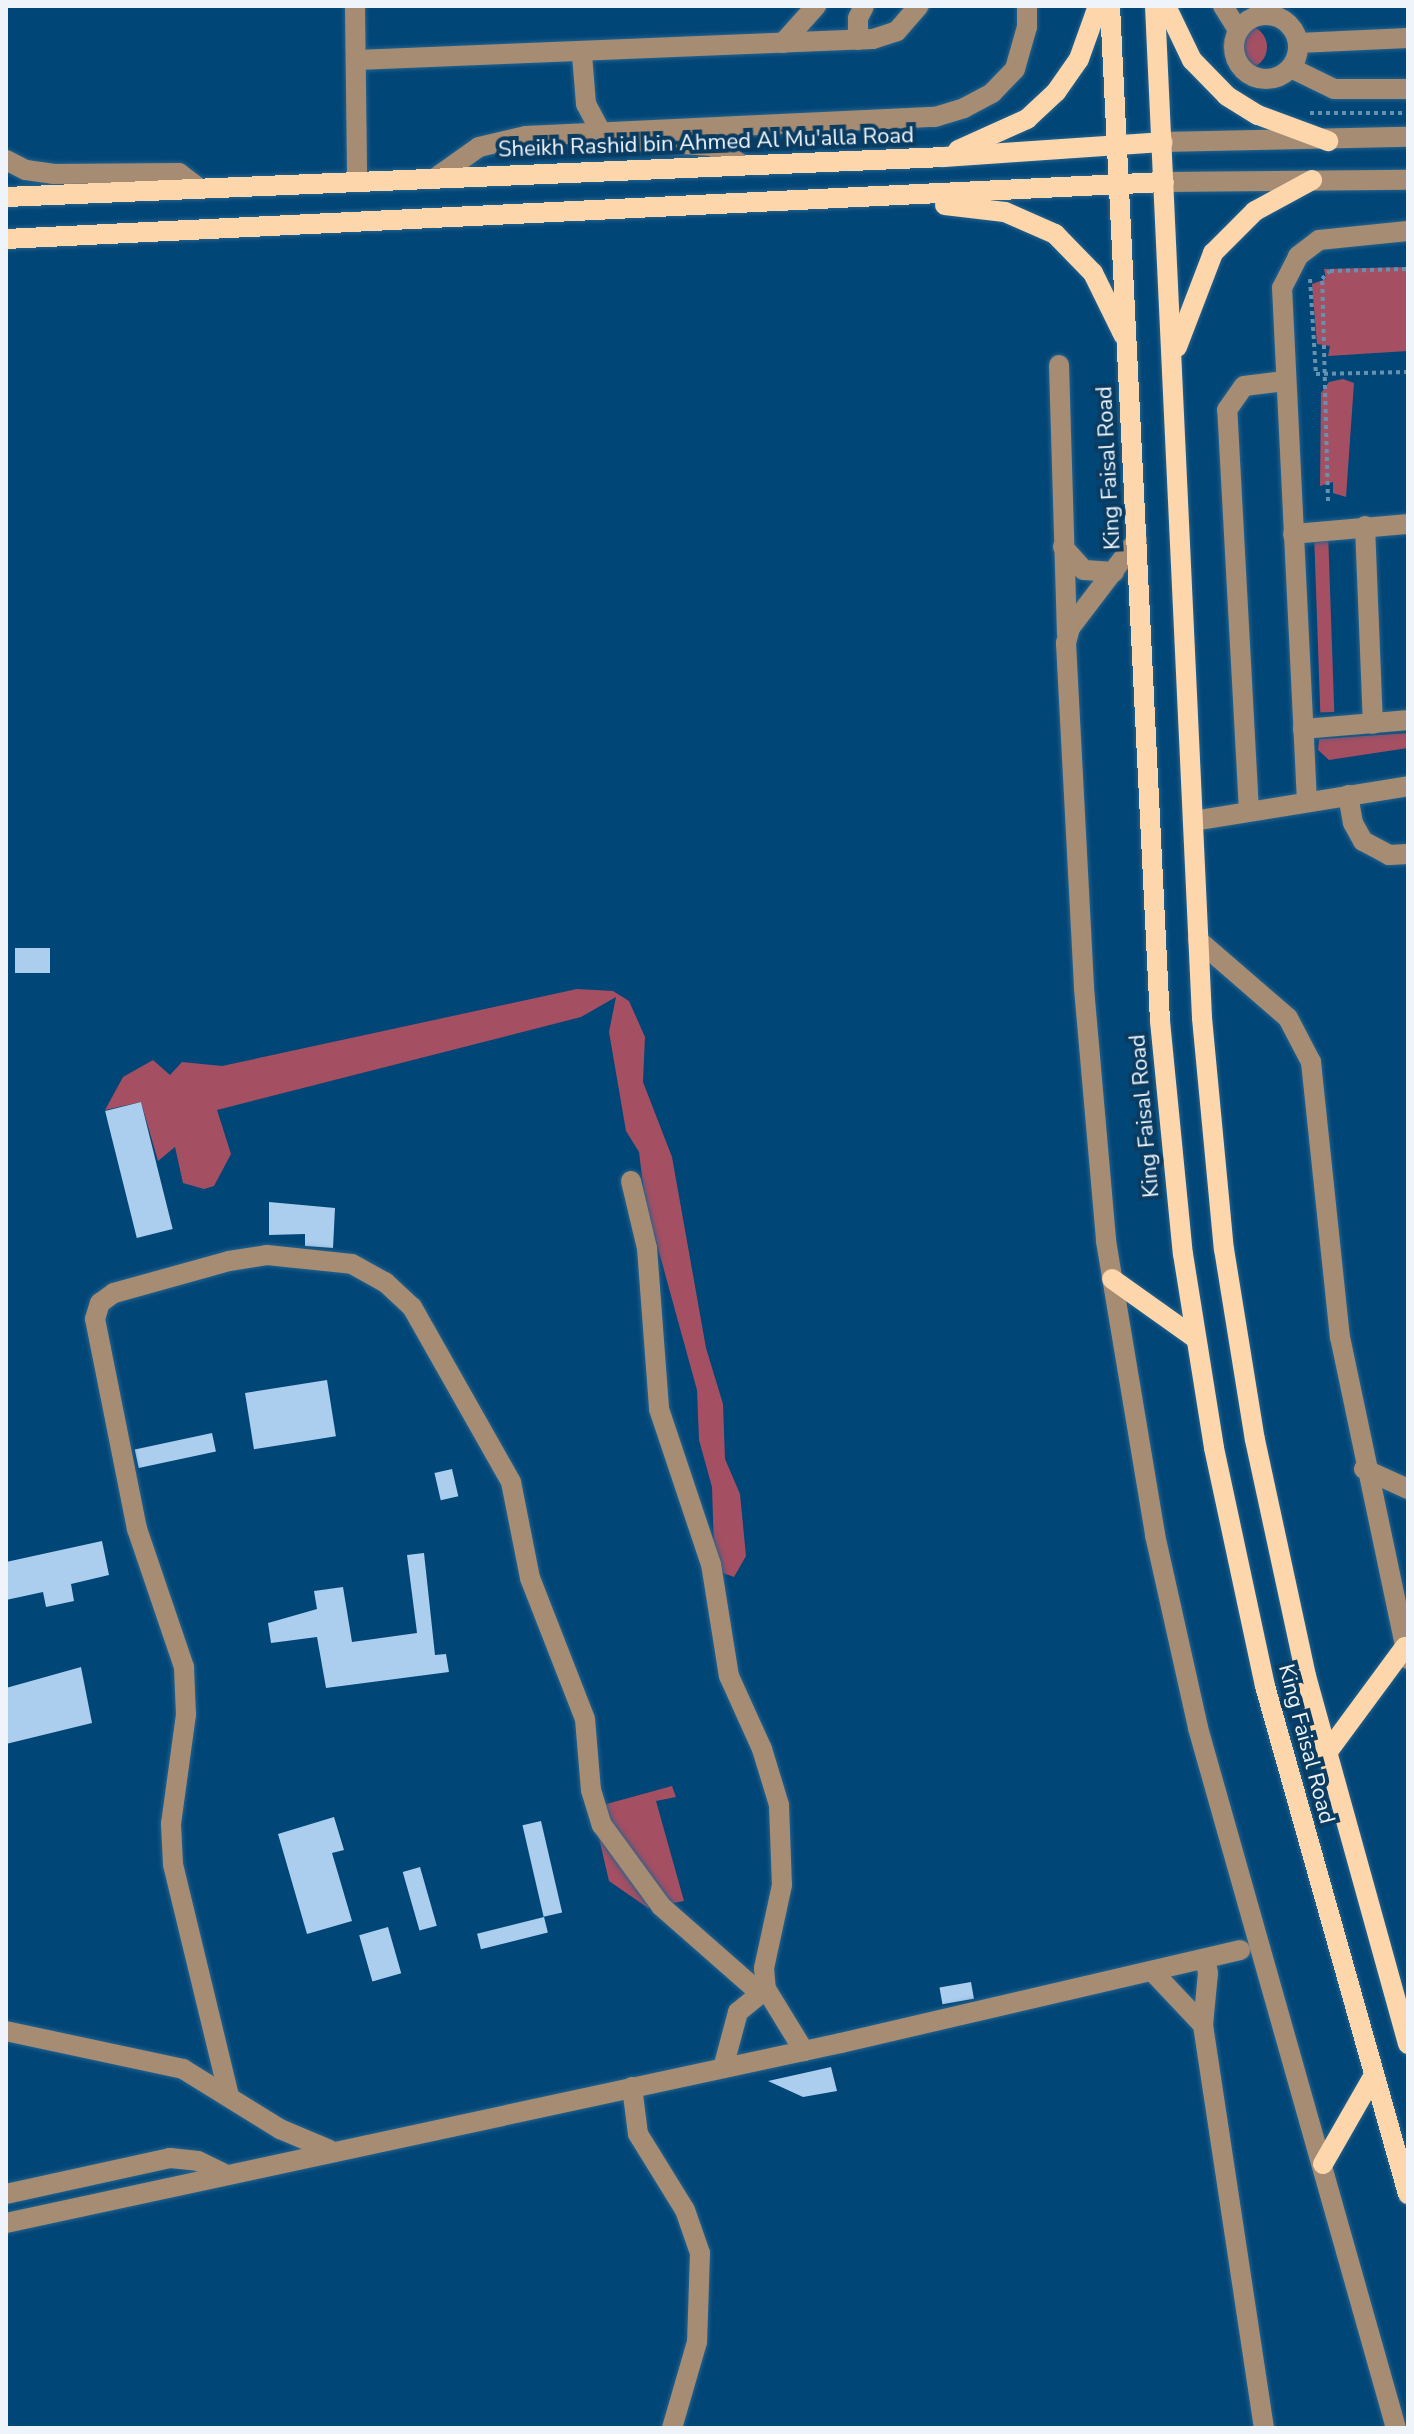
<!DOCTYPE html>
<html>
<head>
<meta charset="utf-8">
<style>
	body { margin:0 }
	#map { position:relative; width:1414px; height:2434px; overflow:hidden; background:#004677; font-family:"Nunito Sans",sans-serif }
	div>[style] { position:absolute }
	.green>* { inset:0; background:#a54f63; transform-origin:0 0 }
	.round { border-radius:50% }
	.building>* { inset:0; background:#abcdee; transform-origin:0 0 }
	.path>* { height:4px; margin-top:-2px; transform-origin:0; background:repeating-linear-gradient(90deg,#6691af 0 4px,transparent 0 8px) }
	.roads { filter:drop-shadow(0 0 2px #26628c) drop-shadow(0 0 2px #26628c) }
	.minor>* { height:20px; margin:-10px; padding:0 10px; transform-origin:10px; border-radius:10px; background:#a58c73 }
	.minor>.ring { margin:-10px; padding:0; box-sizing:content-box; background:none; border:20px solid #a58c73; border-radius:50% }
	.major>* { height:20px; margin:-10px; padding:0 10px; transform-origin:10px; border-radius:10px; background:#fed6ac }
	span { translate:-50% -50%; white-space:nowrap; text-align:center; line-height:1.15; -webkit-text-stroke:8px #0a3b61; paint-order:stroke }
	.street-label { font-size:22px; color:#eef4fa }
	.frame { position:absolute; inset:0; border:8px solid #eef4fa; pointer-events:none }
</style>
</head>
<body>
<div id="map">
	<div class="green">
		<div class="round" style="left:1223px;top:25px;width:44px;height:44px"></div>
		<div style="clip-path:polygon(1408px 267px,1408px 351px,1328px 356px,1330px 346px,1317px 344px,1312px 284px,1326px 279px,1324px 269px)"></div>
		<div style="clip-path:polygon(1343px 379px,1354px 383px,1346px 497px,1333px 493px,1333px 482px,1320px 486px,1321px 393px,1329px 382px)"></div>
		<div style="left:1328px;top:532px;width:180px;height:14px;rotate:88deg"></div>
		<div style="clip-path:polygon(1408px 733px,1408px 748px,1329px 760px,1318px 750px,1319px 739px)"></div>
		<div style="clip-path:polygon(577px 989px,613px 991px,629px 1001px,645px 1037px,643px 1082px,672px 1157px,706px 1348px,723px 1404px,725px 1459px,740px 1494px,746px 1556px,734px 1577px,723px 1573px,714px 1551px,712px 1487px,699px 1440px,697px 1390px,645px 1201px,639px 1152px,626px 1131px,609px 1032px,616px 997px,581px 1017px,217px 1110px,231px 1154px,214px 1186px,204px 1189px,183px 1183px,175px 1147px,158px 1161px,141px 1102px,105px 1110px,123px 1077px,153px 1060px,170px 1075px,182px 1062px,222px 1066px)"></div>
		<div style="clip-path:polygon(672px 1786px,676px 1797px,656px 1801px,684px 1901px,648px 1908px,609px 1881px,592px 1808px)"></div>
	</div>
	<div class="building">
		<div style="left:15px;top:948px;width:35px;height:25px"></div>
		<div style="left:141px;top:1102px;width:131px;height:37px;rotate:76deg"></div>
		<div style="clip-path:polygon(269px 1202px,335px 1208px,333px 1248px,305px 1246px,305px 1234px,269px 1235px)"></div>
		<div style="left:327px;top:1380px;width:57px;height:83px;rotate:81deg"></div>
		<div style="left:212px;top:1433px;width:19px;height:79px;rotate:78deg"></div>
		<div style="left:452px;top:1469px;width:28px;height:18px;rotate:77deg"></div>
		<div style="clip-path:polygon(102px 1541px,109px 1575px,71px 1584px,74px 1601px,46px 1607px,43px 1592px,6px 1600px,6px 1562px)"></div>
		<div style="clip-path:polygon(424px 1553px,435px 1655px,446px 1654px,449px 1672px,326px 1688px,317px 1637px,271px 1643px,268px 1623px,317px 1609px,314px 1591px,343px 1587px,352px 1642px,417px 1633px,407px 1555px)"></div>
		<div style="clip-path:polygon(81px 1667px,92px 1723px,6px 1744px,6px 1688px)"></div>
		<div style="clip-path:polygon(334px 1817px,344px 1850px,332px 1853px,352px 1921px,307px 1934px,278px 1834px)"></div>
		<div style="left:541px;top:1821px;width:94px;height:19px;rotate:77deg"></div>
		<div style="left:420px;top:1867px;width:61px;height:18px;rotate:74deg"></div>
		<div style="left:544px;top:1917px;width:16px;height:69px;rotate:76deg"></div>
		<div style="left:388px;top:1927px;width:48px;height:30px;rotate:74deg"></div>
		<div style="left:971px;top:1982px;width:17px;height:32px;rotate:80deg"></div>
		<div style="clip-path:polygon(831px 2067px,837px 2091px,803px 2097px,768px 2081px)"></div>
	</div>
	<div class="path">
		<div style="left:1310px;top:113px;width:98px"></div>
		<div style="left:1310px;top:279px;width:95px;rotate:86.4deg"></div>
		<div style="left:1316px;top:374px;width:92px;rotate:-1.2deg"></div>
		<div style="left:1328px;top:501px;width:222px;rotate:-91.5deg"></div>
		<div style="left:1322px;top:279px;width:11px;rotate:-45deg"></div>
		<div style="left:1330px;top:271px;width:78px;rotate:-1.5deg"></div>
	</div>
	<div class="roads">
		<div class="minor">
			<div style="left:355px;top:6px;width:176px;rotate:89.3deg"></div>
			<div style="left:1223px;top:6px;width:28px;rotate:58deg"></div>
			<div class="ring" style="left:1234px;top:15px;width:44px;height:44px"></div>
			<div style="left:858px;top:40px;width:22px;rotate:-90deg"></div>
			<div style="left:858px;top:18px;width:13px;rotate:-63deg"></div>
			<div style="left:783px;top:43px;width:50px;rotate:-48.3deg"></div>
			<div style="left:1298px;top:43px;width:110px;rotate:-2.6deg"></div>
			<div style="left:582px;top:55px;width:49px;rotate:85.3deg"></div>
			<div style="left:586px;top:104px;width:40px;rotate:62deg"></div>
			<div style="left:605px;top:139px;width:107px;rotate:3.7deg"></div>
			<div style="left:712px;top:146px;width:36px;rotate:32deg"></div>
			<div style="left:357px;top:60px;width:516px;rotate:-2.33deg"></div>
			<div style="left:873px;top:39px;width:25px;rotate:-18deg"></div>
			<div style="left:897px;top:31px;width:33px;rotate:-49deg"></div>
			<div style="left:1291px;top:68px;width:48px;rotate:26deg"></div>
			<div style="left:1334px;top:89px;width:74px"></div>
			<div style="left:1162px;top:142px;width:246px;rotate:-1.2deg"></div>
			<div style="left:6px;top:160px;width:22px;rotate:27deg"></div>
			<div style="left:26px;top:170px;width:27px;rotate:8deg"></div>
			<div style="left:53px;top:174px;width:126px;rotate:-0.5deg"></div>
			<div style="left:179px;top:173px;width:26px;rotate:37deg"></div>
			<div style="left:434px;top:179px;width:55px;rotate:-35.4deg"></div>
			<div style="left:479px;top:147px;width:48px;rotate:-13.2deg"></div>
			<div style="left:526px;top:136px;width:409px;rotate:-2.7deg"></div>
			<div style="left:935px;top:117px;width:30px;rotate:-17deg"></div>
			<div style="left:964px;top:108px;width:32px;rotate:-28deg"></div>
			<div style="left:992px;top:93px;width:33px;rotate:-46deg"></div>
			<div style="left:1015px;top:69px;width:44px;rotate:-74.1deg"></div>
			<div style="left:1027px;top:27px;width:21px;rotate:-90deg"></div>
			<div style="left:1164px;top:182px;width:244px;rotate:-0.5deg"></div>
			<div style="left:1059px;top:365px;width:269px;rotate:88.3deg"></div>
			<div style="left:1365px;top:526px;width:198px;rotate:87.7deg"></div>
			<div style="left:1293px;top:534px;width:115px;rotate:-5deg"></div>
			<div style="left:1137px;top:540px;width:111px;rotate:127.3deg"></div>
			<div style="left:1070px;top:628px;width:16px;rotate:105deg"></div>
			<div style="left:1066px;top:643px;width:345px;rotate:87deg"></div>
			<div style="left:1084px;top:988px;width:254px;rotate:85deg"></div>
			<div style="left:1106px;top:1241px;width:298px;rotate:80.5deg"></div>
			<div style="left:1155px;top:1535px;width:198px;rotate:77.4deg"></div>
			<div style="left:1198px;top:1728px;width:727px;rotate:74.21deg"></div>
			<div style="left:1063px;top:547px;width:31px;rotate:48deg"></div>
			<div style="left:1084px;top:570px;width:30px;rotate:4deg"></div>
			<div style="left:1303px;top:729px;width:105px;rotate:-4.9deg"></div>
			<div style="left:1348px;top:795px;width:28px;rotate:80deg"></div>
			<div style="left:1353px;top:823px;width:21px;rotate:61deg"></div>
			<div style="left:1363px;top:841px;width:30px;rotate:28deg"></div>
			<div style="left:1389px;top:855px;width:19px;rotate:-3deg"></div>
			<div style="left:1307px;top:802px;width:515px;rotate:-92.78deg"></div>
			<div style="left:1282px;top:288px;width:36px;rotate:-63deg"></div>
			<div style="left:1298px;top:256px;width:26px;rotate:-37deg"></div>
			<div style="left:1319px;top:240px;width:89px;rotate:-5.8deg"></div>
			<div style="left:1249px;top:811px;width:402px;rotate:-93.1deg"></div>
			<div style="left:1227px;top:410px;width:29px;rotate:-55deg"></div>
			<div style="left:1244px;top:386px;width:41px;rotate:-7deg"></div>
			<div style="left:1193px;top:821px;width:218px;rotate:-9.2deg"></div>
			<div style="left:1198px;top:940px;width:119px;rotate:40.9deg"></div>
			<div style="left:1288px;top:1018px;width:50px;rotate:62.4deg"></div>
			<div style="left:1311px;top:1062px;width:277px;rotate:84deg"></div>
			<div style="left:1340px;top:1337px;width:329px;rotate:78.1deg"></div>
			<div style="left:631px;top:1181px;width:69px;rotate:76.6deg"></div>
			<div style="left:647px;top:1248px;width:161px;rotate:85.7deg"></div>
			<div style="left:659px;top:1409px;width:163px;rotate:71.5deg"></div>
			<div style="left:711px;top:1564px;width:113px;rotate:80.9deg"></div>
			<div style="left:729px;top:1676px;width:80px;rotate:65.7deg"></div>
			<div style="left:762px;top:1749px;width:59px;rotate:73.1deg"></div>
			<div style="left:779px;top:1805px;width:80px;rotate:87.9deg"></div>
			<div style="left:782px;top:1885px;width:85px;rotate:102.2deg"></div>
			<div style="left:764px;top:1968px;width:21px;rotate:85deg"></div>
			<div style="left:766px;top:1989px;width:73px;rotate:58.5deg"></div>
			<div style="left:1364px;top:1469px;width:48px;rotate:24.4deg"></div>
			<div style="left:1205px;top:1959px;width:14px;rotate:78deg"></div>
			<div style="left:1208px;top:1973px;width:52px;rotate:95.5deg"></div>
			<div style="left:1203px;top:2025px;width:408px;rotate:81.4deg"></div>
			<div style="left:1152px;top:1971px;width:74px;rotate:46.6deg"></div>
			<div style="left:6px;top:2031px;width:181px;rotate:12.1deg"></div>
			<div style="left:183px;top:2069px;width:114px;rotate:31.7deg"></div>
			<div style="left:280px;top:2129px;width:54px;rotate:22.8deg"></div>
			<div style="left:723px;top:2068px;width:58px;rotate:-75deg"></div>
			<div style="left:738px;top:2012px;width:36px;rotate:-39deg"></div>
			<div style="left:632px;top:2087px;width:47px;rotate:82.7deg"></div>
			<div style="left:638px;top:2134px;width:89px;rotate:58.3deg"></div>
			<div style="left:685px;top:2210px;width:46px;rotate:70.8deg"></div>
			<div style="left:700px;top:2253px;width:89px;rotate:91.9deg"></div>
			<div style="left:697px;top:2342px;width:90px;rotate:106.2deg"></div>
			<div style="left:229px;top:2096px;width:239px;rotate:-103.6deg"></div>
			<div style="left:173px;top:1864px;width:40px;rotate:-92.9deg"></div>
			<div style="left:171px;top:1824px;width:110px;rotate:-82.2deg"></div>
			<div style="left:186px;top:1715px;width:48px;rotate:-92.4deg"></div>
			<div style="left:184px;top:1667px;width:146px;rotate:-108.8deg"></div>
			<div style="left:137px;top:1529px;width:214px;rotate:-101.3deg"></div>
			<div style="left:95px;top:1319px;width:17px;rotate:-73deg"></div>
			<div style="left:100px;top:1303px;width:17px;rotate:-36deg"></div>
			<div style="left:114px;top:1293px;width:119px;rotate:-15.5deg"></div>
			<div style="left:229px;top:1261px;width:38px;rotate:-9deg"></div>
			<div style="left:267px;top:1255px;width:85px;rotate:6deg"></div>
			<div style="left:352px;top:1264px;width:38px;rotate:29deg"></div>
			<div style="left:385px;top:1282px;width:37px;rotate:43deg"></div>
			<div style="left:412px;top:1307px;width:201px;rotate:60.5deg"></div>
			<div style="left:511px;top:1482px;width:98px;rotate:78.8deg"></div>
			<div style="left:530px;top:1578px;width:151px;rotate:68.7deg"></div>
			<div style="left:585px;top:1719px;width:71px;rotate:85.2deg"></div>
			<div style="left:591px;top:1790px;width:37px;rotate:73deg"></div>
			<div style="left:602px;top:1825px;width:100px;rotate:53.9deg"></div>
			<div style="left:661px;top:1906px;width:130px;rotate:41.3deg"></div>
			<div style="left:6px;top:2194px;width:168px;rotate:-12.4deg"></div>
			<div style="left:170px;top:2158px;width:28px;rotate:6deg"></div>
			<div style="left:198px;top:2161px;width:28px;rotate:26deg"></div>
			<div style="left:6px;top:2223px;width:854px;rotate:-12.17deg"></div>
			<div style="left:841px;top:2043px;width:410px;rotate:-13.1deg"></div>
		</div>
		<div class="major">
			<div style="left:1110px;top:6px;width:1016px;rotate:87.18deg"></div>
			<div style="left:1160px;top:1021px;width:234px;rotate:84.4deg"></div>
			<div style="left:1183px;top:1254px;width:196px;rotate:80.9deg"></div>
			<div style="left:1214px;top:1448px;width:243px;rotate:77.9deg"></div>
			<div style="left:1265px;top:1686px;width:528px;rotate:74.28deg"></div>
			<div style="left:1155px;top:6px;width:1013px;rotate:87.34deg"></div>
			<div style="left:1202px;top:1018px;width:232px;rotate:84.6deg"></div>
			<div style="left:1224px;top:1249px;width:193px;rotate:80.8deg"></div>
			<div style="left:1255px;top:1440px;width:241px;rotate:77.8deg"></div>
			<div style="left:1306px;top:1676px;width:382px;rotate:74.5deg"></div>
			<div style="left:1166px;top:6px;width:60px;rotate:64.3deg"></div>
			<div style="left:1192px;top:60px;width:50px;rotate:45.8deg"></div>
			<div style="left:1227px;top:96px;width:36px;rotate:32deg"></div>
			<div style="left:1258px;top:115px;width:75px;rotate:20.4deg"></div>
			<div style="left:958px;top:150px;width:76px;rotate:-24.2deg"></div>
			<div style="left:1027px;top:119px;width:40px;rotate:-43deg"></div>
			<div style="left:1056px;top:92px;width:40px;rotate:-55.1deg"></div>
			<div style="left:1079px;top:59px;width:56px;rotate:-70.3deg"></div>
			<div style="left:6px;top:197px;width:938px;rotate:-2.44deg"></div>
			<div style="left:943px;top:157px;width:220px;rotate:-3.9deg"></div>
			<div style="left:945px;top:205px;width:60px;rotate:6.7deg"></div>
			<div style="left:1005px;top:212px;width:55px;rotate:23.7deg"></div>
			<div style="left:1055px;top:234px;width:54px;rotate:45.7deg"></div>
			<div style="left:1093px;top:273px;width:70px;rotate:63.8deg"></div>
			<div style="left:6px;top:239px;width:1159px;rotate:-2.82deg"></div>
			<div style="left:1177px;top:347px;width:101px;rotate:-69deg"></div>
			<div style="left:1213px;top:253px;width:59px;rotate:-45deg"></div>
			<div style="left:1255px;top:211px;width:65px;rotate:-28.5deg"></div>
			<div style="left:1112px;top:1279px;width:102px;rotate:35.4deg"></div>
			<div style="left:1326px;top:1754px;width:133px;rotate:-53.6deg"></div>
			<div style="left:1323px;top:2164px;width:103px;rotate:-60.2deg"></div>
		</div>
	</div>
	<div class="street-label">
		<span style="left:706px;top:143px;rotate:-2deg">Sheikh Rashid bin Ahmed Al Mu'alla Road</span>
		<span style="left:1109px;top:468px;rotate:-93deg">King Faisal Road</span>
		<span style="left:1145px;top:1116px;rotate:-95deg">King Faisal Road</span>
		<span style="left:1306px;top:1744px;rotate:75deg">King Faisal Road</span>
	</div>
	<div class="frame"></div>
</div>
</body>
</html>
